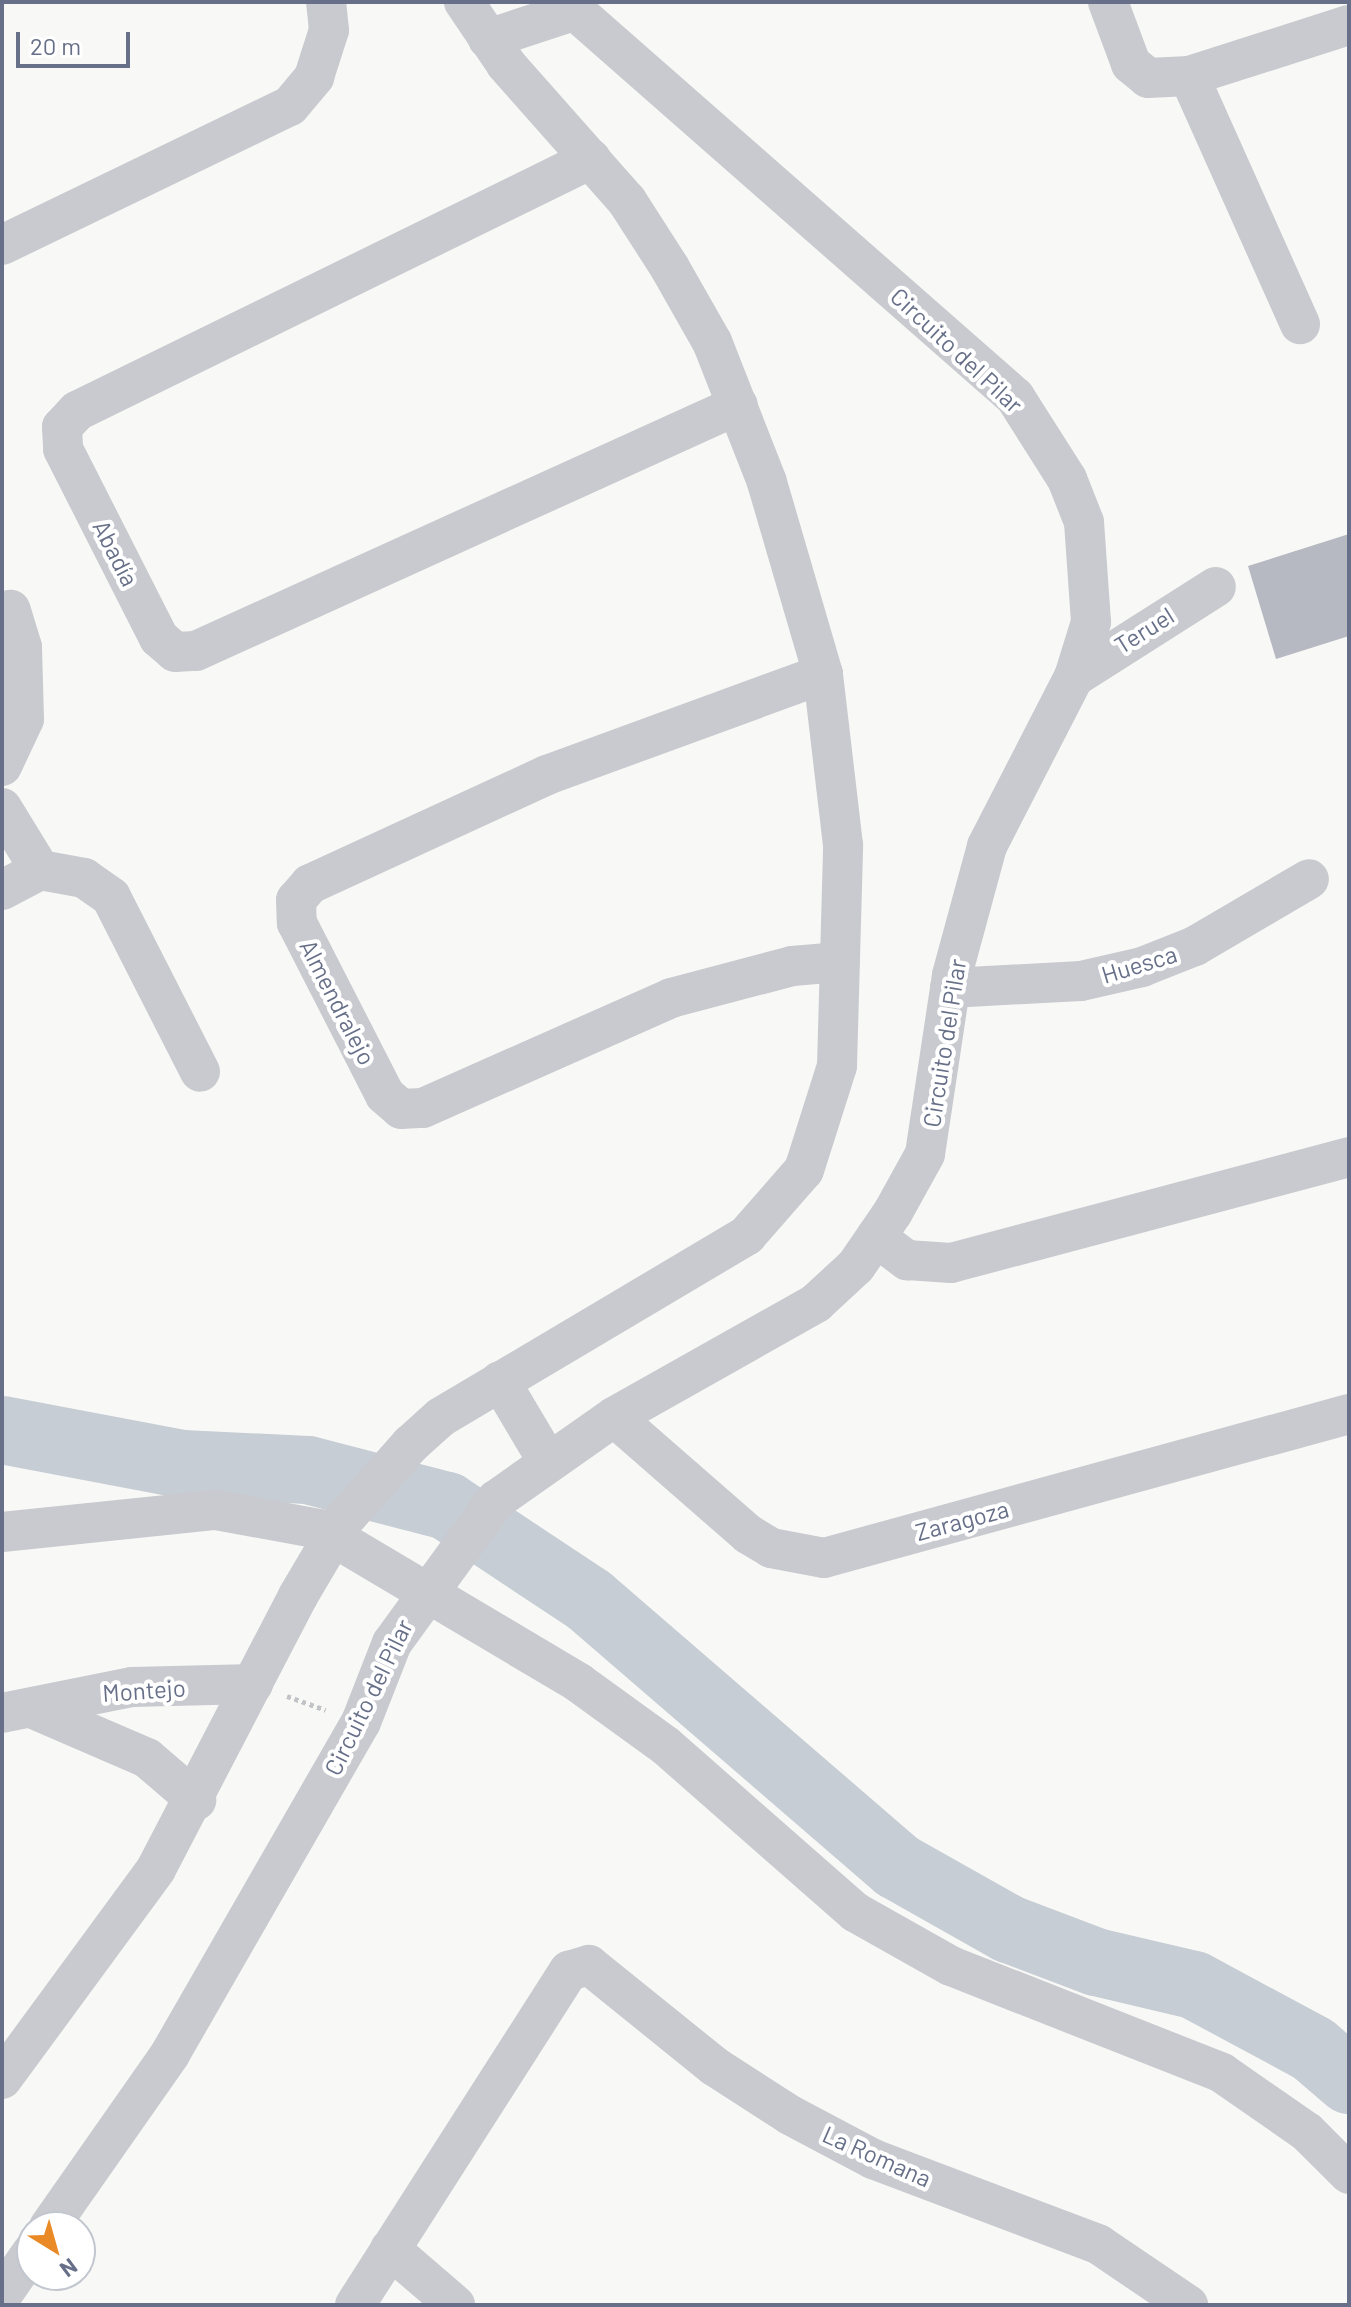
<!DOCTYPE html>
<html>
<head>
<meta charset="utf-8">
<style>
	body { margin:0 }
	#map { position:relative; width:1351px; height:2307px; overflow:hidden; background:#f8f9f6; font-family:Barlow,sans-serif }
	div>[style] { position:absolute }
	.river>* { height:68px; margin:-34px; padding:0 34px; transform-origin:34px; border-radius:34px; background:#c7cdd4 }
	.building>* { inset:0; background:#b6b9c1 }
	.path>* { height:5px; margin-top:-2.5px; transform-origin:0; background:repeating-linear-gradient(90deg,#c2c3c6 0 4px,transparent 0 8px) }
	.minor>* { height:40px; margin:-20px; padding:0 20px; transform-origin:20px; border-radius:20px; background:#c9cacf }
	.minor-bridge>* { height:40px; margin:-20px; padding:0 20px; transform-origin:20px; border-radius:20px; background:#c9cacf }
	span { translate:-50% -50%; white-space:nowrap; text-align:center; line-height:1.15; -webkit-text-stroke:8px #fff; paint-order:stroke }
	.street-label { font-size:24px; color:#677088 }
	.frame { position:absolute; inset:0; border:4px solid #677088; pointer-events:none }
	.north { position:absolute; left:16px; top:2211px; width:80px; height:80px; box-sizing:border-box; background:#fff; border:2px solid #c2c6cf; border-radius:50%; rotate:143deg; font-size:22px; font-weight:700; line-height:32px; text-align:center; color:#677088 }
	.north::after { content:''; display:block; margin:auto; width:28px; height:36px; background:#e98a26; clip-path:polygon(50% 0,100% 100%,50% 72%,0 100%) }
	.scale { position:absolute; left:16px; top:32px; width:114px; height:36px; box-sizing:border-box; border:4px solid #677088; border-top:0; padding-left:10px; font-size:24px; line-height:28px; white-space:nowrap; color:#677088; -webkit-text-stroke:6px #fff; paint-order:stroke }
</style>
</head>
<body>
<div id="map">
	<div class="river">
		<div style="left:2px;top:1430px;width:183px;rotate:10.7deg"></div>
		<div style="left:182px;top:1464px;width:126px;rotate:2.7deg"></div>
		<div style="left:308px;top:1470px;width:144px;rotate:14.5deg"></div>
		<div style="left:447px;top:1506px;width:170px;rotate:33.5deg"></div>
		<div style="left:589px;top:1600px;width:407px;rotate:40.8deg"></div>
		<div style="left:897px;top:1866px;width:129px;rotate:29.4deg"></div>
		<div style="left:1009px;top:1929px;width:93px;rotate:20.8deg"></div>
		<div style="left:1096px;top:1962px;width:101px;rotate:13.2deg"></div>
		<div style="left:1194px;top:1985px;width:135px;rotate:28.3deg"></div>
		<div style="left:1313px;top:2049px;width:48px;rotate:40.7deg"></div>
	</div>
	<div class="building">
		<div style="clip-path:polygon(1349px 534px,1349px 636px,1276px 659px,1248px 566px)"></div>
	</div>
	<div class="path">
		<div style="left:287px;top:1696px;width:41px;rotate:19.7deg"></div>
	</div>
	<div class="minor">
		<div style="left:1108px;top:2px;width:66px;rotate:69.6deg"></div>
		<div style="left:1131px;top:64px;width:22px;rotate:39deg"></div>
		<div style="left:1148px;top:78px;width:41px;rotate:-2.8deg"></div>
		<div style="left:1189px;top:76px;width:168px;rotate:-17.7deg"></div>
		<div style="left:488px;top:39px;width:93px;rotate:-18.2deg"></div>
		<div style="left:1189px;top:76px;width:272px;rotate:65.9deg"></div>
		<div style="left:591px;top:159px;width:572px;rotate:153.88deg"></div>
		<div style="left:77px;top:411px;width:22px;rotate:133deg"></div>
		<div style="left:62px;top:427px;width:22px;rotate:87deg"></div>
		<div style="left:63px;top:449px;width:212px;rotate:63.1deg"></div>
		<div style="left:159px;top:638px;width:21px;rotate:41deg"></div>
		<div style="left:175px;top:652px;width:21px;rotate:-3deg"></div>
		<div style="left:196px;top:651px;width:595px;rotate:-24.41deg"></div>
		<div style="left:2px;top:245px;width:320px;rotate:-25.8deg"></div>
		<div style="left:290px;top:106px;width:38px;rotate:-50deg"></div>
		<div style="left:314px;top:77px;width:49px;rotate:-72.3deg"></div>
		<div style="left:329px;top:30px;width:28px;rotate:-96deg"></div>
		<div style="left:823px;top:674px;width:294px;rotate:159.9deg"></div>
		<div style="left:547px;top:775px;width:261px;rotate:155.3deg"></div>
		<div style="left:310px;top:884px;width:21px;rotate:131deg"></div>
		<div style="left:296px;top:900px;width:23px;rotate:88deg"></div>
		<div style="left:297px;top:923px;width:193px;rotate:62.9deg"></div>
		<div style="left:385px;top:1095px;width:21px;rotate:41deg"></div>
		<div style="left:401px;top:1109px;width:22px;rotate:-3deg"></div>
		<div style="left:423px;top:1108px;width:271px;rotate:-23.9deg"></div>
		<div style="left:671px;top:998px;width:125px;rotate:-14.8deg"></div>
		<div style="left:792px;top:966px;width:48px;rotate:-4.8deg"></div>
		<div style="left:1074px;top:677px;width:168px;rotate:-32.4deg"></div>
		<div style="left:2px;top:766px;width:52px;rotate:-64.9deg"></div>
		<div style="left:24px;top:719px;width:72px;rotate:-91.6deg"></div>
		<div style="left:22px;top:647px;width:39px;rotate:-107deg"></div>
		<div style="left:2px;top:808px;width:73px;rotate:58.5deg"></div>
		<div style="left:40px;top:870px;width:45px;rotate:10.3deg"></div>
		<div style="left:84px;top:878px;width:33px;rotate:35deg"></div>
		<div style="left:111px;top:897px;width:196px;rotate:63deg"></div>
		<div style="left:2px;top:890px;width:43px;rotate:-27.8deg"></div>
		<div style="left:950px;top:988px;width:131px;rotate:-3.1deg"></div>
		<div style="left:1081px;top:981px;width:63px;rotate:-12.9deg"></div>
		<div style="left:1142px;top:967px;width:57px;rotate:-21.6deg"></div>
		<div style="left:1195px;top:946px;width:132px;rotate:-30.4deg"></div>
		<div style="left:876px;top:1237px;width:39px;rotate:37deg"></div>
		<div style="left:907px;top:1260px;width:44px;rotate:3.9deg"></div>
		<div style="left:951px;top:1263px;width:412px;rotate:-14.9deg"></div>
		<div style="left:500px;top:1381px;width:92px;rotate:59.3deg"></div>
		<div style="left:614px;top:1417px;width:178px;rotate:41.1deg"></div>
		<div style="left:748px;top:1534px;width:27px;rotate:31deg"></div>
		<div style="left:771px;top:1548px;width:54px;rotate:10.7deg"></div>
		<div style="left:824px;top:1558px;width:544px;rotate:-15.34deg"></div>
		<div style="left:411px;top:1444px;width:40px;rotate:-42deg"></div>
		<div style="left:441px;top:1417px;width:356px;rotate:-30.7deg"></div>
		<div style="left:747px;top:1235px;width:86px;rotate:-48.8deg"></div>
		<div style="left:804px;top:1170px;width:109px;rotate:-72.4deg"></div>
		<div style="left:837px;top:1066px;width:221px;rotate:-88.4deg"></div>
		<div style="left:843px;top:845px;width:172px;rotate:-96.7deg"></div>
		<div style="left:823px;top:674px;width:200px;rotate:-106.3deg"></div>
		<div style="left:767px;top:482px;width:150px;rotate:-111.4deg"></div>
		<div style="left:712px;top:342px;width:85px;rotate:-119.6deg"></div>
		<div style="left:670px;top:268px;width:80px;rotate:-122.7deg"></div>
		<div style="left:627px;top:201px;width:183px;rotate:-131.5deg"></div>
		<div style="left:506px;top:64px;width:75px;rotate:-124.1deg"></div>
		<div style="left:496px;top:1500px;width:144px;rotate:-35.1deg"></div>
		<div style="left:614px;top:1417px;width:232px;rotate:-29.4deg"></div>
		<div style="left:816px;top:1303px;width:54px;rotate:-42.8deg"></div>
		<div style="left:856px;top:1266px;width:65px;rotate:-55.6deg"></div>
		<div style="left:893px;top:1212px;width:66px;rotate:-61.1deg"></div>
		<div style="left:925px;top:1154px;width:181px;rotate:-81.4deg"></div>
		<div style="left:952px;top:975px;width:134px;rotate:-74.8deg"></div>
		<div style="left:987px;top:846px;width:190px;rotate:-62.8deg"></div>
		<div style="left:1074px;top:677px;width:58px;rotate:-72.8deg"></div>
		<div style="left:1091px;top:622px;width:100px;rotate:-94deg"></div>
		<div style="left:1084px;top:522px;width:46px;rotate:-111.6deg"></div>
		<div style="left:1067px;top:479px;width:97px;rotate:-122.4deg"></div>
		<div style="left:1015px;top:397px;width:599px;rotate:-138.72deg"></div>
		<div style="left:2px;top:1532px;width:215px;rotate:-5.9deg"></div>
		<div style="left:216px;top:1510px;width:106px;rotate:10.4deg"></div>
		<div style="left:320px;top:1529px;width:301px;rotate:30.7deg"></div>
		<div style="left:579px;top:1683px;width:107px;rotate:35.9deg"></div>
		<div style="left:666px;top:1746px;width:252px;rotate:41.3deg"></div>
		<div style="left:855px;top:1912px;width:110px;rotate:29.4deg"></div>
		<div style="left:951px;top:1966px;width:291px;rotate:21.5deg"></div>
		<div style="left:1222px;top:2073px;width:103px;rotate:34.8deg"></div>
		<div style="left:1307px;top:2132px;width:59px;rotate:45deg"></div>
		<div style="left:38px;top:1711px;width:119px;rotate:23.3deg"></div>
		<div style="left:147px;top:1758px;width:65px;rotate:40.6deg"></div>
		<div style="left:2px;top:1713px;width:133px;rotate:-11.3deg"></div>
		<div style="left:132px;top:1687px;width:121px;rotate:-1.4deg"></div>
		<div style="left:2px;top:2079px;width:260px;rotate:-53.7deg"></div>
		<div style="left:156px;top:1869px;width:308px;rotate:-62.5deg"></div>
		<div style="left:49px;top:2227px;width:211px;rotate:-55deg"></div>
		<div style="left:170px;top:2054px;width:383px;rotate:-60.1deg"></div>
		<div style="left:361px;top:1722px;width:85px;rotate:-68.6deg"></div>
		<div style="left:390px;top:2249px;width:86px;rotate:40.7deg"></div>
		<div style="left:2px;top:2295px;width:52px;rotate:-55.1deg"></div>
		<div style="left:355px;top:2305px;width:397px;rotate:-57.4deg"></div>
		<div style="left:569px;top:1971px;width:21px;rotate:-17deg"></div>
		<div style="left:589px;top:1965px;width:161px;rotate:38.9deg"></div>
		<div style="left:714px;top:2066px;width:90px;rotate:32.8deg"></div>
		<div style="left:790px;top:2115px;width:94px;rotate:27.9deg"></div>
		<div style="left:873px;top:2159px;width:241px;rotate:20.7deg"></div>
		<div style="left:1098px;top:2244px;width:109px;rotate:34.1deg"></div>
	</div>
	<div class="minor-bridge">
		<div style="left:298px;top:1596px;width:85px;rotate:-59.5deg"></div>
		<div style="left:341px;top:1523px;width:106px;rotate:-48.5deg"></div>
		<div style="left:392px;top:1643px;width:177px;rotate:-54deg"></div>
	</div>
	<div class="street-label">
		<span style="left:957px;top:350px;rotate:43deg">Circuito del Pilar</span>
		<span style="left:116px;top:553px;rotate:63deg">Abadía</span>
		<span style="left:1144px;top:630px;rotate:-32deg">Teruel</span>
		<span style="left:1139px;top:964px;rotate:-17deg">Huesca</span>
		<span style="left:338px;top:1002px;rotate:63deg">Almendralejo</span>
		<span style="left:944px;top:1043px;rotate:-81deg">Circuito del Pilar</span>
		<span style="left:962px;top:1520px;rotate:-15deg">Zaragoza</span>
		<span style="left:144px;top:1690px;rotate:-4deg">Montejo</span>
		<span style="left:368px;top:1697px;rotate:-64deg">Circuito del Pilar</span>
		<span style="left:877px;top:2156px;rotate:24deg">La Romana</span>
	</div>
	<div class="frame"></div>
	<div class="north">N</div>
	<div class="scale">20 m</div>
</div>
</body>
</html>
